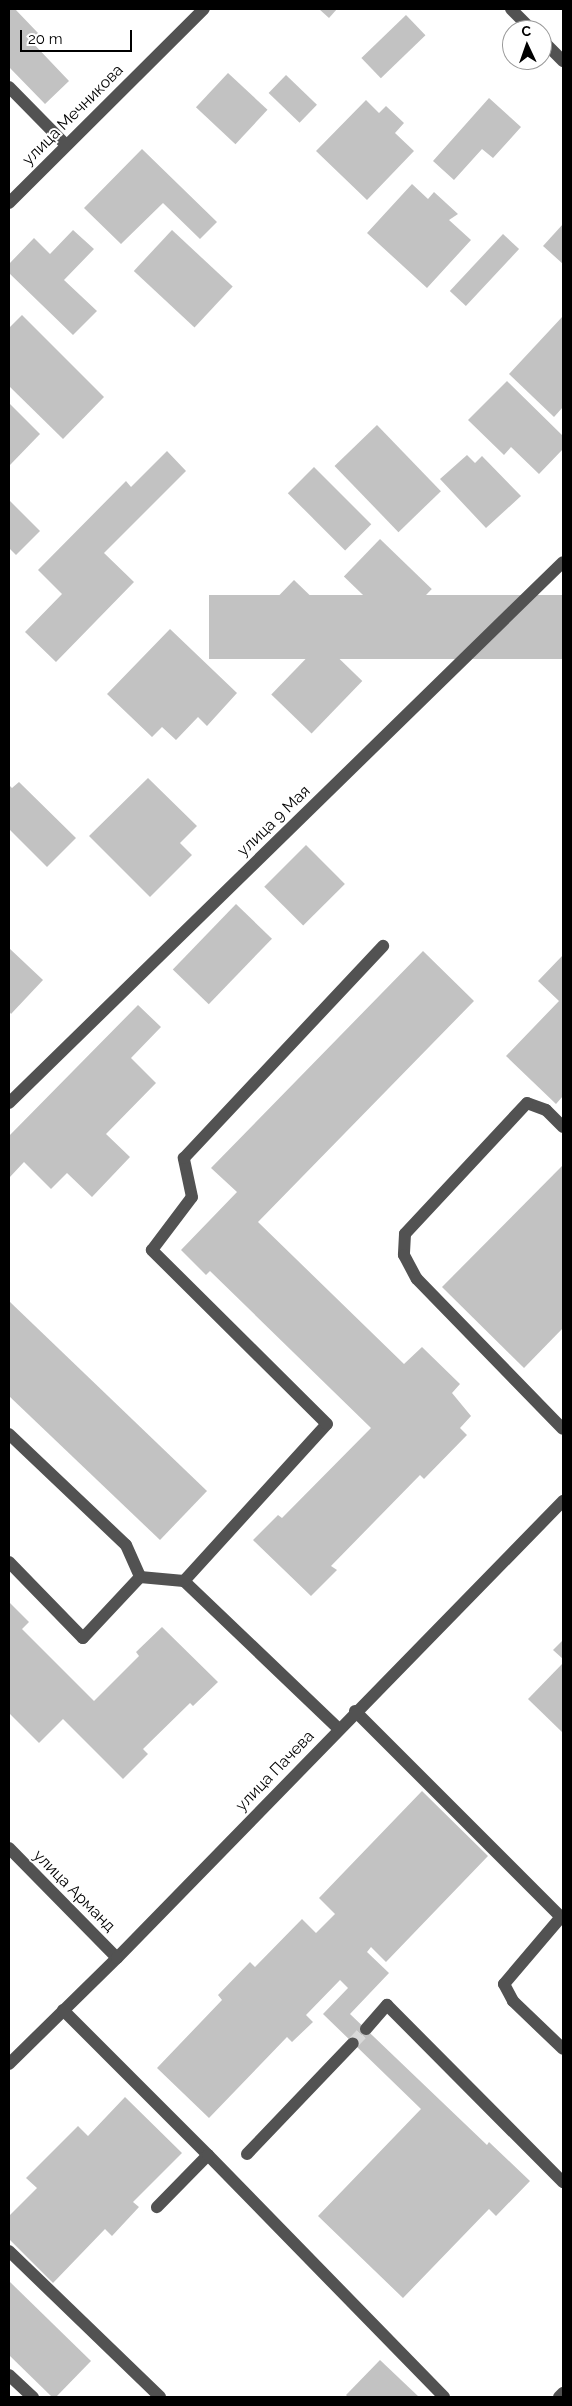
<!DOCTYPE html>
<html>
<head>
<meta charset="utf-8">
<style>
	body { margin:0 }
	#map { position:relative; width:572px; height:2406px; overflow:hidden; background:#fff; font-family:Raleway,sans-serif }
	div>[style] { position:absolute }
	.building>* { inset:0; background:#c2c2c2; transform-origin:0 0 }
	.minor-tunnel>* { height:12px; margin-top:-6px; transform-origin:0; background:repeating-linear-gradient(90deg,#d9d9d9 0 12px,transparent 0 18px) }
	.minor>* { height:12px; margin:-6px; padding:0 6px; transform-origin:6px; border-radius:6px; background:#525252 }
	span { translate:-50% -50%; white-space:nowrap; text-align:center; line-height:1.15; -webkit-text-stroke:4px #fff; paint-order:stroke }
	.street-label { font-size:16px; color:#000 }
	.frame { position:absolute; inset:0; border:10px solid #000; pointer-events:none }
	.north { position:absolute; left:502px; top:20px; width:50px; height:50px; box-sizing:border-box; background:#fff; border:1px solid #999; border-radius:50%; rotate:357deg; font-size:14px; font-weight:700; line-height:20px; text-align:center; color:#000 }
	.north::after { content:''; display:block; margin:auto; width:18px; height:22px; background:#000; clip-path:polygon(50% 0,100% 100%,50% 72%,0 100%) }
	.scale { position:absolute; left:20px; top:30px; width:112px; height:22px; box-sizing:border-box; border:2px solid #000; border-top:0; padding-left:6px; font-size:15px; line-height:18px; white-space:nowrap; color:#000; -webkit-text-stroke:4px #fff; paint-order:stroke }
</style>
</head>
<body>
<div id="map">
	<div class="building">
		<div style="clip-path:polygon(9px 9px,15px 9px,38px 33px,30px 40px,69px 81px,45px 104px,9px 67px)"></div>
		<div style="clip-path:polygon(319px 9px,337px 9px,329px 18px)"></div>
		<div style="left:406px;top:15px;width:28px;height:62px;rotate:46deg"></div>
		<div style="left:228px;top:73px;width:54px;height:47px;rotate:43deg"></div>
		<div style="left:286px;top:75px;width:43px;height:25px;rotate:44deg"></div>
		<div style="clip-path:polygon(489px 98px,521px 127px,493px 158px,482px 149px,454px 180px,433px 161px)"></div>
		<div style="clip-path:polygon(366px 100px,379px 113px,386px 106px,404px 123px,395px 133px,414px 151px,367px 200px,316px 151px)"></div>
		<div style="clip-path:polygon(142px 149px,217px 222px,200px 239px,163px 203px,121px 244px,84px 208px)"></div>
		<div style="clip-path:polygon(412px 184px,428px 199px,434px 192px,458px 214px,449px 220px,471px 240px,427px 288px,367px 233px)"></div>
		<div style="clip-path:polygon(563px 224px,563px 264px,543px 246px)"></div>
		<div style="clip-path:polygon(73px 230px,94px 249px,64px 280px,97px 311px,73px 335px,9px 273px,9px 264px,34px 238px,50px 254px)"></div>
		<div style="left:172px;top:230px;width:83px;height:56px;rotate:43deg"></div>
		<div style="left:503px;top:234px;width:22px;height:78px;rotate:43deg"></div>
		<div style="clip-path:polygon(22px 315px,104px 397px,63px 439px,9px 386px,9px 328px)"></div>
		<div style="clip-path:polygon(563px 316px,563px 407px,554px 417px,509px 374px)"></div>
		<div style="clip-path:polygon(507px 381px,563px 436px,563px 449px,539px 474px,511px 447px,504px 455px,468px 420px)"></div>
		<div style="clip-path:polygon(9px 403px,40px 434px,9px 466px)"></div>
		<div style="left:377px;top:425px;width:92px;height:59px;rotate:46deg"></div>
		<div style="clip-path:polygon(167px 451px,186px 471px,104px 553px,134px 582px,56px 662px,25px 632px,62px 594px,38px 570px,126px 481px,131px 487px)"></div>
		<div style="clip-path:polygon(467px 455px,475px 463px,482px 456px,521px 496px,486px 528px,440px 479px)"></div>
		<div style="left:314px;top:467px;width:81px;height:37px;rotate:45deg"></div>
		<div style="clip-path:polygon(9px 500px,40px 531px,16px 555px,9px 548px)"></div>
		<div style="left:380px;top:539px;width:72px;height:52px;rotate:44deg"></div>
		<div style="left:294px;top:580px;width:40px;height:50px;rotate:44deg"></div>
		<div style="left:563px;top:595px;width:64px;height:354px;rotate:90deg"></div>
		<div style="clip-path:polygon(170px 629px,237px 693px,207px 726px,198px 717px,176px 740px,162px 727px,152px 737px,107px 694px)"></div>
		<div style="left:322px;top:642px;width:56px;height:73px;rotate:44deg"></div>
		<div style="clip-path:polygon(148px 778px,197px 826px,180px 843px,192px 855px,150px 897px,89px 836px)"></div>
		<div style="clip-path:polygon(19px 782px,76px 838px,47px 867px,9px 829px,9px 785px,12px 788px)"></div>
		<div style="left:306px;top:845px;width:55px;height:59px;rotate:45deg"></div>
		<div style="left:236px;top:904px;width:50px;height:91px;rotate:44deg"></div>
		<div style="clip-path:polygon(9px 948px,43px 980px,11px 1014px,9px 1011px)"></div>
		<div style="clip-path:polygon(423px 951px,474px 1001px,258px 1222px,404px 1364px,422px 1347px,460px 1384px,452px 1393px,471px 1416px,460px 1428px,467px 1435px,424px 1479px,420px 1475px,331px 1566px,337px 1570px,311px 1596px,253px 1540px,278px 1515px,282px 1518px,371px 1428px,210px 1271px,206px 1275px,181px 1250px,237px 1192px,211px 1168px)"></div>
		<div style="clip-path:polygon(563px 955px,563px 1096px,556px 1104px,506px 1056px,559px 1001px,538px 981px)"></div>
		<div style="clip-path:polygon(138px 1005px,161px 1027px,131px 1058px,156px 1083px,106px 1134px,130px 1157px,92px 1197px,67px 1173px,51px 1189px,24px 1162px,9px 1178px,9px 1136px)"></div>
		<div style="clip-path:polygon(563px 1165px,563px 1328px,524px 1368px,442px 1287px)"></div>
		<div style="clip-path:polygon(9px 1301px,207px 1491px,160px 1540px,9px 1396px)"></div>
		<div style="clip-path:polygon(9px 1602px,29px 1622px,22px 1629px,94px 1701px,139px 1656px,136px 1652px,162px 1627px,218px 1682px,193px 1706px,190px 1703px,143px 1749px,148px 1754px,123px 1779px,63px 1719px,39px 1743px,9px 1713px)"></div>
		<div style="clip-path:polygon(563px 1640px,563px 1659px,553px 1650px)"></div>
		<div style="clip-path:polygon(563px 1663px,563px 1733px,528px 1699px)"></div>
		<div style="clip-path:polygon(422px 1791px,488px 1856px,386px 1962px,371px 1947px,367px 1952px,389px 1973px,350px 2014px,487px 2145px,489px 2142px,530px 2181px,496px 2216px,489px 2209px,403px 2298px,318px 2216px,421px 2109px,323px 2014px,348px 1988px,340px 1980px,306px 2015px,313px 2022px,292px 2042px,287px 2037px,209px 2118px,157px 2068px,222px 2000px,218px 1995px,250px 1962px,255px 1967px,302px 1919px,316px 1933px,335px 1914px,319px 1898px)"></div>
		<div style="clip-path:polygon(125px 2097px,182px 2153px,133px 2202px,139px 2207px,112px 2236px,105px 2229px,53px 2283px,9px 2239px,9px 2216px,37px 2188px,26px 2178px,78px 2126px,88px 2136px)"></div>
		<div style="clip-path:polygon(9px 2281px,91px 2361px,56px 2397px,52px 2397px,9px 2355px)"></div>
		<div style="clip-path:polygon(380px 2360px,419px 2397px,348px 2397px,346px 2395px)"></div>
	</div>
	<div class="minor-tunnel">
		<div style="left:353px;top:2043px;width:19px;rotate:-47deg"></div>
	</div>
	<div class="minor">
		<div style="left:511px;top:9px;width:30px;rotate:45deg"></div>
		<div style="left:542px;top:40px;width:30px;rotate:45deg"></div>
		<div style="left:9px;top:87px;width:81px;rotate:45.5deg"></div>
		<div style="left:9px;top:203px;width:275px;rotate:-44.9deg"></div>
		<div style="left:9px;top:1103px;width:774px;rotate:-44.32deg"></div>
		<div style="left:563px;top:1127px;width:24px;rotate:-135deg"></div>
		<div style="left:546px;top:1110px;width:20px;rotate:-160deg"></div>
		<div style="left:527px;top:1103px;width:179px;rotate:133deg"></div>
		<div style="left:405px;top:1234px;width:21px;rotate:93deg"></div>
		<div style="left:404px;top:1255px;width:27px;rotate:62deg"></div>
		<div style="left:417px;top:1279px;width:209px;rotate:45.8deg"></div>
		<div style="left:9px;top:1434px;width:161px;rotate:43.5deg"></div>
		<div style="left:126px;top:1545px;width:35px;rotate:66deg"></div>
		<div style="left:140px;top:1577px;width:44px;rotate:5.2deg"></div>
		<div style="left:184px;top:1581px;width:214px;rotate:43.7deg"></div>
		<div style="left:9px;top:1562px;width:106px;rotate:45.8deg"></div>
		<div style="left:83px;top:1638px;width:83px;rotate:-46.9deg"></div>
		<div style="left:184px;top:1581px;width:212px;rotate:-47.7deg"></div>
		<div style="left:327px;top:1424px;width:247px;rotate:-135.2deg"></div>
		<div style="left:152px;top:1250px;width:66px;rotate:-53deg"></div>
		<div style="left:192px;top:1197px;width:40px;rotate:-102deg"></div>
		<div style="left:184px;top:1158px;width:291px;rotate:-46.8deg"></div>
		<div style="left:355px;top:1711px;width:294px;rotate:45deg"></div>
		<div style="left:9px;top:1848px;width:154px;rotate:45.5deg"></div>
		<div style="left:561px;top:1917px;width:88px;rotate:130.4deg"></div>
		<div style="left:504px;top:1984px;width:19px;rotate:62deg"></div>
		<div style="left:513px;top:2001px;width:69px;rotate:43.8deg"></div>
		<div style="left:63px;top:2010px;width:205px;rotate:45deg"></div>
		<div style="left:208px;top:2155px;width:73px;rotate:134.4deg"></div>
		<div style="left:366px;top:2029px;width:32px;rotate:-49deg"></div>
		<div style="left:387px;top:2005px;width:250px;rotate:45.2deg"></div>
		<div style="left:9px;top:2064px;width:151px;rotate:-44.5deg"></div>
		<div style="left:117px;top:1958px;width:639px;rotate:-45.7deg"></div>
		<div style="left:247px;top:2154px;width:153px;rotate:-46.3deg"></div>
		<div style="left:208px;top:2155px;width:338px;rotate:45.7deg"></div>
		<div style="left:9px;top:2251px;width:210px;rotate:44deg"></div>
		<div style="left:9px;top:2375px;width:33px;rotate:43deg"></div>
		<div style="left:559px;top:2397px;width:6px;rotate:-45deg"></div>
	</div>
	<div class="street-label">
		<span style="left:73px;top:115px;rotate:-45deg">улица Мечникова</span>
		<span style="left:274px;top:821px;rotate:-44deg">улица 9 Мая</span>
		<span style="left:275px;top:1771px;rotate:-46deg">улица Пачева</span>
		<span style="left:74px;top:1891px;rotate:45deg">улица Арманд</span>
	</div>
	<div class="frame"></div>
	<div class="north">С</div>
	<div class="scale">20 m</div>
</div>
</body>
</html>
